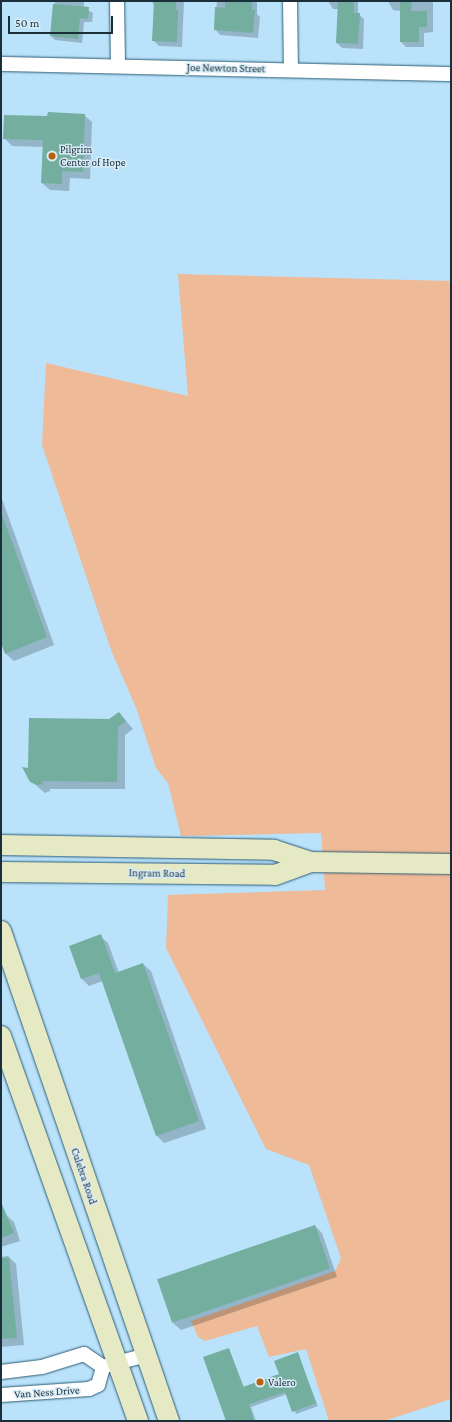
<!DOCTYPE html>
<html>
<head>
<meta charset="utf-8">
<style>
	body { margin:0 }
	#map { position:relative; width:452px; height:1422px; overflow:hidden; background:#bae2fa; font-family:"Crimson Pro",serif }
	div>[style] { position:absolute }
	.green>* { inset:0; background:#eeba98 }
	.shadow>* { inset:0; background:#0003 }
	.building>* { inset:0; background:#73ae9e; transform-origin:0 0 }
	.roads { filter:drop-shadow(0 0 1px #2d5c75) drop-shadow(0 0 1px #2d5c75) }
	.street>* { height:14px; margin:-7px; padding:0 7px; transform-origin:7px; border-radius:7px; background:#fff }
	.secondary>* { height:20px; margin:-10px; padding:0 10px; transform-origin:10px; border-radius:10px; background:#e6eac4 }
	.dots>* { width:11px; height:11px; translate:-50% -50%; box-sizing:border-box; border:2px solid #d8ecf8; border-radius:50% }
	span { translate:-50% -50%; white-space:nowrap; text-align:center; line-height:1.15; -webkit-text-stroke:3px #d8ecf8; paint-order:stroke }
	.street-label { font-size:11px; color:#1b2f3a }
	.poi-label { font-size:11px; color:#1b2f3a }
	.left { translate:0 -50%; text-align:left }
	.frame { position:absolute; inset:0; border:2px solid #1b2f3a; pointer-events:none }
	.scale { position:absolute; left:8px; top:16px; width:105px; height:18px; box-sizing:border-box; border:2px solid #1b2f3a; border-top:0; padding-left:5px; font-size:12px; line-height:14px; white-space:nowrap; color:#1b2f3a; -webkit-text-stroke:3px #d8ecf8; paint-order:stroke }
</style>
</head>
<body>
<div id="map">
	<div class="green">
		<div style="clip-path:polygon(178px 274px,451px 281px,451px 1399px,384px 1421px,329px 1421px,306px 1349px,269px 1357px,257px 1326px,205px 1341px,198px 1337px,191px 1321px,335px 1271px,341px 1258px,309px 1165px,266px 1149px,166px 948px,168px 895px,325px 890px,321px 833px,181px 836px,168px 783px,156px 768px,137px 710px,111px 650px,42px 445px,46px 363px,188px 396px)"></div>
	</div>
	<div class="shadow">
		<div style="clip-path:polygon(55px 1px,84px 1px,84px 8px,93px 13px,92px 22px,84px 22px,82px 43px,55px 40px,51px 36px)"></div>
		<div style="clip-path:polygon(152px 1px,184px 1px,182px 47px,159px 46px,153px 40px,154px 6px)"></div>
		<div style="clip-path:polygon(217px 1px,257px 1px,257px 14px,260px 17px,258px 38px,220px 35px,215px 29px)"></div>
		<div style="clip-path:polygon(328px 1px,358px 1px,358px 14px,364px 19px,363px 49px,342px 48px,337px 43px,339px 9px,333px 9px)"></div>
		<div style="clip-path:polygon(388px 1px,433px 1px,433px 32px,424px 33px,424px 47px,406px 47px,401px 42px,401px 11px,393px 10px)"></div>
		<div style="clip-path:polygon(84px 115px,92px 122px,90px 179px,70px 178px,69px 191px,50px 190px,42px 183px,44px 147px,12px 146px,4px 138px,48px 117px)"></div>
		<div style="clip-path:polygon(1px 496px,54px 645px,14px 661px,6px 654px,1px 640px)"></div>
		<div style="clip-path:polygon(119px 713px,133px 729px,125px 735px,125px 789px,50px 789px,50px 791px,45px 793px,31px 781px,29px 769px)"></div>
		<div style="clip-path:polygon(100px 936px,108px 943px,119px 973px,143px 964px,151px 971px,206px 1129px,164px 1143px,157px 1136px,103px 981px,89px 986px,82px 979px,70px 947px)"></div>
		<div style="clip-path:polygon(6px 1215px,14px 1222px,20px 1241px,1px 1247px,1px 1217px)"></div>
		<div style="clip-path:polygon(315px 1226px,322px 1233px,337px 1277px,181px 1330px,173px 1323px)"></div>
		<div style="clip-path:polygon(8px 1256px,16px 1264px,24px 1345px,1px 1347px,1px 1257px)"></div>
		<div style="clip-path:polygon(229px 1349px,244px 1387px,280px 1375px,297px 1354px,318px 1406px,296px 1414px,287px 1394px,251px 1407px,256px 1421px,227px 1421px)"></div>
	</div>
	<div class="building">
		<div style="clip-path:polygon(154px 1px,176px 1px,176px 10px,178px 10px,177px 42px,152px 41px)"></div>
		<div style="clip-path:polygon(225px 1px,252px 1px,252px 10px,255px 10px,253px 33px,214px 30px,215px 7px,225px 8px)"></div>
		<div style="clip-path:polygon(338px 1px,354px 1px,354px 13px,360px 13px,358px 44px,336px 43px)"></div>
		<div style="clip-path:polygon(400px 1px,412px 1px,411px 11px,427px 11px,427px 27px,419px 27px,419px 42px,400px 42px)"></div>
		<div style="clip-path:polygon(53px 4px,89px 7px,88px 19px,80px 18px,78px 39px,50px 36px)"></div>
		<div style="clip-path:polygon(48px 112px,85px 114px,83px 172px,62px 171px,62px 184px,41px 183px,43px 140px,3px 139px,4px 115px,47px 116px)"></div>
		<div style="clip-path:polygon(1px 512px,47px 637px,5px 654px,1px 643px)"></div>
		<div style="clip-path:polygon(119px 712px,126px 721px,118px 727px,117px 782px,43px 781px,43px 784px,37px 785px,30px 782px,22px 767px,28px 768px,29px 718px,109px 719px)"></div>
		<div style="clip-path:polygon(101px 934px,115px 973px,143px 963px,199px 1121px,156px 1136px,99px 973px,81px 979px,69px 946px)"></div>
		<div style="clip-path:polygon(1px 1202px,14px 1233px,1px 1238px)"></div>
		<div style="left:315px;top:1225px;width:46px;height:167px;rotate:71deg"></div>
		<div style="clip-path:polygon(1px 1258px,9px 1258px,17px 1338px,1px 1339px)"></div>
		<div style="clip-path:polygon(229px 1348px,243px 1387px,279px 1374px,274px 1361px,298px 1352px,316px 1403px,292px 1412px,285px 1392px,249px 1404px,254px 1421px,226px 1421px,203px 1357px)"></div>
	</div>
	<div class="roads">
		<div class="street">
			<div style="left:117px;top:1px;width:65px;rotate:89.1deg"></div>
			<div style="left:290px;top:1px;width:69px;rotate:89.2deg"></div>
			<div style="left:1px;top:64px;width:450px;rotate:1.3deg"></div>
			<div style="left:109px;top:1365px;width:38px;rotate:-15deg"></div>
			<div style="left:1px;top:1372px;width:41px;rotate:-7deg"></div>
			<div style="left:42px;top:1367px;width:44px;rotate:-17.2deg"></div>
			<div style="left:84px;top:1354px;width:23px;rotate:34deg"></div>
			<div style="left:1px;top:1395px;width:88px;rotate:-3.9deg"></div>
			<div style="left:89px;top:1389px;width:10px;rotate:-24deg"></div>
			<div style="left:98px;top:1385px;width:19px;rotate:-74deg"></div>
		</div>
		<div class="secondary">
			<div style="left:1px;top:845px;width:273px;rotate:1deg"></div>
			<div style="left:274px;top:850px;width:38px;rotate:18deg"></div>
			<div style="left:310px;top:862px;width:141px;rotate:0.8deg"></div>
			<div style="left:1px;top:872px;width:274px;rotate:0.6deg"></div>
			<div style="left:275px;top:875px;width:37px;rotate:-20deg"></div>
			<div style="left:1px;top:931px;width:518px;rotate:71.08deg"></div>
			<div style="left:1px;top:1036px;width:409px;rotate:70.4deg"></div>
		</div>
	</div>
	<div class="dots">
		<div style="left:52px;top:156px;background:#bb6007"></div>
		<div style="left:260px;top:1382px;background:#bb6007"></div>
	</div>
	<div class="street-label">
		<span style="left:226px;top:68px;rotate:1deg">Joe Newton Street</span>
		<span style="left:157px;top:873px;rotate:1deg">Ingram Road</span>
		<span style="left:84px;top:1176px;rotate:71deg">Culebra Road</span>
		<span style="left:47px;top:1392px;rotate:-4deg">Van Ness Drive</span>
	</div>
	<div class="poi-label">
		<span class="left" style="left:60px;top:156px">Pilgrim<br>Center of Hope</span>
		<span class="left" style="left:268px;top:1382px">Valero</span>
	</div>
	<div class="frame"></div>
	<div class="scale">50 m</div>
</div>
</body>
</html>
